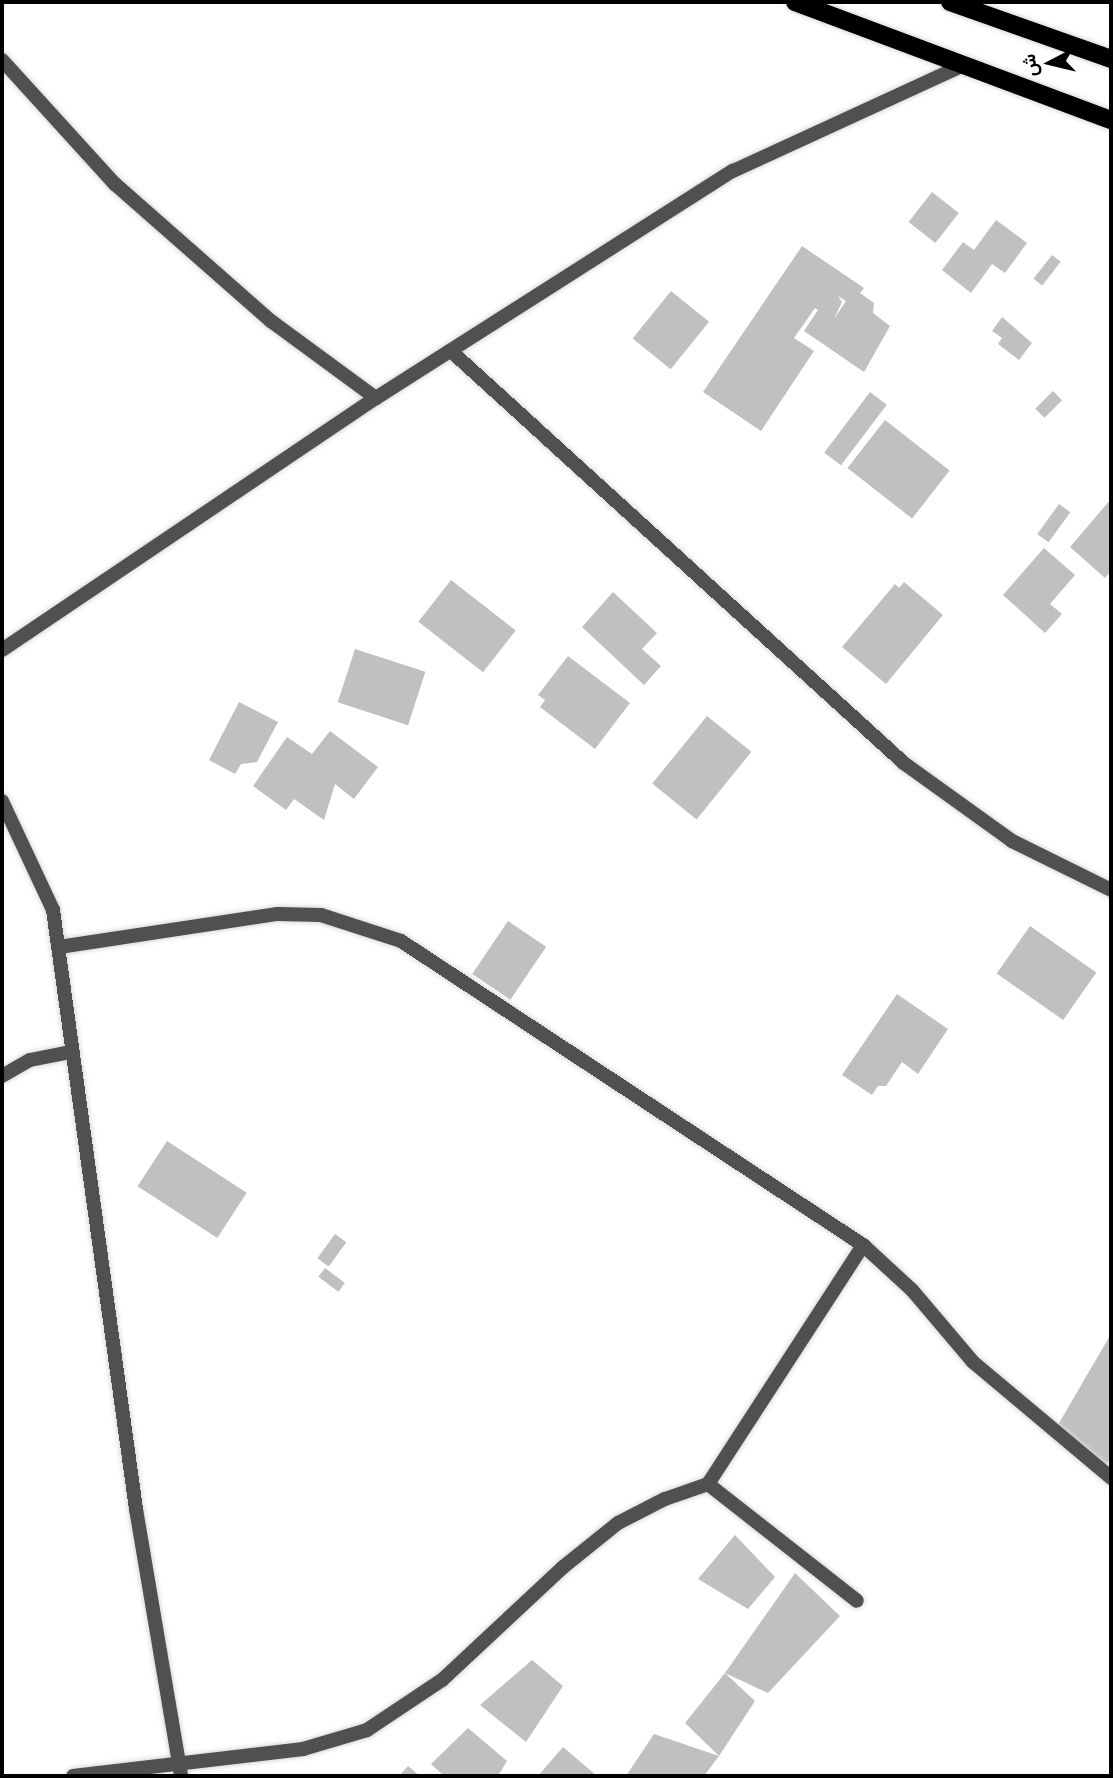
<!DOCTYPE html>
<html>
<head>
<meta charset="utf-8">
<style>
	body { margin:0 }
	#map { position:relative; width:1113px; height:1778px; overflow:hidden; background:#fff; font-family:"Open Sans",Vazirmatn,sans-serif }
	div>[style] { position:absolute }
	.building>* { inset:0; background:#c0c0c0; transform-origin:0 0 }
	.roads { filter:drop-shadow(0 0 2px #dbdbdb) drop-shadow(0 0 2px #dbdbdb) }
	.minor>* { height:14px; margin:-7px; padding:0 7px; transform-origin:7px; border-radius:7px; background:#505050 }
	.primary>* { height:18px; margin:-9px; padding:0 9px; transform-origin:9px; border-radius:9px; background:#000 }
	span { translate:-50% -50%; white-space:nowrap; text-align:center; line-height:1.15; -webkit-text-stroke:6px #fff; paint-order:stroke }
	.frame { position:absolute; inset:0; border:4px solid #000; pointer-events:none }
	.north { position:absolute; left:1015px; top:28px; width:70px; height:70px; -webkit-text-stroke:5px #fff; paint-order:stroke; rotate:263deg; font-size:19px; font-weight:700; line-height:28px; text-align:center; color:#000 }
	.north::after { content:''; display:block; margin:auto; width:24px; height:32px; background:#000; clip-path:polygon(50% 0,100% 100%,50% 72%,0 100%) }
</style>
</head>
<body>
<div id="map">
	<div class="building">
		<div style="left:932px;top:192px;width:34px;height:38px;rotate:38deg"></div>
		<div style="clip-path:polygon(996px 220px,1027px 243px,1005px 273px,992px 264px,971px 293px,942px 270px,963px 242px,974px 250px)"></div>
		<div style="clip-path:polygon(evenodd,802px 246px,864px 288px,860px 293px,874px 303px,873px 313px,890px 326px,864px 372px,804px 331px,818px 310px,815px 308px,794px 338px,814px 351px,761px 431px,703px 392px,802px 246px,838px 296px,846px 301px,834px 319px,842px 302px,838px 296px)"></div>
		<div style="left:1052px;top:255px;width:11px;height:30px;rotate:38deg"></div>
		<div style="left:671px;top:291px;width:49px;height:61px;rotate:39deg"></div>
		<div style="clip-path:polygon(1002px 317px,1032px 343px,1019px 360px,998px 344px,1002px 338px,992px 331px)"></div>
		<div style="left:1053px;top:391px;width:13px;height:25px;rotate:45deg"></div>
		<div style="left:870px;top:392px;width:21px;height:76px;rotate:37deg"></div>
		<div style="left:885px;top:420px;width:82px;height:61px;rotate:38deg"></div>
		<div style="clip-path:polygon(1111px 499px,1111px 571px,1105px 578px,1070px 547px)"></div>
		<div style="left:1059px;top:504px;width:14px;height:37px;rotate:36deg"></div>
		<div style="clip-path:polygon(1044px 548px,1075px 575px,1050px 604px,1062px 614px,1045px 633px,1003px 595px)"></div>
		<div style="left:451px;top:580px;width:82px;height:53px;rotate:38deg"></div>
		<div style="clip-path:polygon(904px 582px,943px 615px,886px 684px,842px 647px,895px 584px,899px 588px)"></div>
		<div style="clip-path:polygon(613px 592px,657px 633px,642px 649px,661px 666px,644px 685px,582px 627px)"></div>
		<div style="left:355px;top:649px;width:74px;height:56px;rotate:18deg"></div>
		<div style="clip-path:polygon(568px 656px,630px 703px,595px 749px,540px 707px,545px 700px,538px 695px)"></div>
		<div style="clip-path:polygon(239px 702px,278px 722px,257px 762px,241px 764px,235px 774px,209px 760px)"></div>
		<div style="left:707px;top:716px;width:57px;height:87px;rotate:39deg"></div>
		<div style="clip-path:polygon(330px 731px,378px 767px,354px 799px,335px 784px,324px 820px,294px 799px,286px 810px,253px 786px,287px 737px,312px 754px)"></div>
		<div style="left:508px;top:921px;width:46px;height:64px;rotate:34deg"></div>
		<div style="left:1030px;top:926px;width:81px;height:58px;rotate:35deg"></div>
		<div style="clip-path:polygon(897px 994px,948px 1029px,918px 1074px,902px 1062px,886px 1086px,878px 1086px,872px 1095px,842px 1075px)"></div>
		<div style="left:167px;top:1141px;width:95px;height:54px;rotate:33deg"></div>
		<div style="left:335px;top:1234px;width:14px;height:30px;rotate:36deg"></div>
		<div style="left:325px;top:1268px;width:25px;height:11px;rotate:37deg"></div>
		<div style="clip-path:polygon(1111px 1334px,1111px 1457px,1105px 1468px,1052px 1435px)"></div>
		<div style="clip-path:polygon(735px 1535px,775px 1577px,748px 1609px,698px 1579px)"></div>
		<div style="clip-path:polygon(795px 1573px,840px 1616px,768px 1693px,725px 1673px)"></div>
		<div style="clip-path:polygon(532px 1660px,563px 1686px,526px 1742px,480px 1705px)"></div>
		<div style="clip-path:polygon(725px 1673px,755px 1701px,719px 1756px,704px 1776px,626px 1776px,654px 1734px,719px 1756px,685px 1723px)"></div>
		<div style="clip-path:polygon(468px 1728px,507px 1761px,498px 1776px,444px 1776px,431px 1764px)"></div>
		<div style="clip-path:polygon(563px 1747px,597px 1776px,538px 1776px)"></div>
		<div style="clip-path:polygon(408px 1766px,420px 1776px,399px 1776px)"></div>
	</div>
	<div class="roads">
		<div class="minor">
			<div style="left:2px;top:60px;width:168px;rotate:47.7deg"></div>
			<div style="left:115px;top:184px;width:208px;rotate:41.3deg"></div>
			<div style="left:271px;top:321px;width:130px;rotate:36.3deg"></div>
			<div style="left:452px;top:352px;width:612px;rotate:42.29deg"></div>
			<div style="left:905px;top:764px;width:132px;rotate:35.7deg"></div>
			<div style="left:1012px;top:841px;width:110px;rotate:26.3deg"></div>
			<div style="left:2px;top:650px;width:451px;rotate:-34deg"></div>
			<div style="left:376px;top:398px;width:423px;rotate:-32.5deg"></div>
			<div style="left:733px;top:171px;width:253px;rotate:-24.7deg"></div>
			<div style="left:2px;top:801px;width:120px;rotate:64.9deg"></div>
			<div style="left:53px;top:910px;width:605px;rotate:82.11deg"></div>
			<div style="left:136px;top:1509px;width:271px;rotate:80.4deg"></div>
			<div style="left:59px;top:947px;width:221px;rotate:-8.6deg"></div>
			<div style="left:278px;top:914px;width:43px;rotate:1.3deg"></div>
			<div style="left:321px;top:915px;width:84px;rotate:18deg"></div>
			<div style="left:401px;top:941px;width:553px;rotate:33.35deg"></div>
			<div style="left:863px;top:1245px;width:67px;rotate:42.6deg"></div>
			<div style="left:912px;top:1290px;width:94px;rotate:49.7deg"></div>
			<div style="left:973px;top:1362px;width:180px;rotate:40deg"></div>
			<div style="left:2px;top:1076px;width:32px;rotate:-30deg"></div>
			<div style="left:30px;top:1060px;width:42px;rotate:-11deg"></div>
			<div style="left:708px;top:1484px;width:285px;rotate:-57deg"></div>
			<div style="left:73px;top:1776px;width:232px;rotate:-6.7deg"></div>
			<div style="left:303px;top:1749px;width:67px;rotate:-16.5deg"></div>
			<div style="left:367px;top:1730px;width:90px;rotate:-33.7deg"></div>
			<div style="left:442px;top:1680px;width:164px;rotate:-43deg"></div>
			<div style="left:562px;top:1568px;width:72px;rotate:-38.8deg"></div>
			<div style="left:618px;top:1523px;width:53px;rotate:-27.1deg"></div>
			<div style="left:665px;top:1499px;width:46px;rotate:-19.2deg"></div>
			<div style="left:708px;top:1484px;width:189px;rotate:38.1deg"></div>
		</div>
		<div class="primary">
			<div style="left:795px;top:2px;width:337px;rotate:20.5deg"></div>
			<div style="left:950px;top:2px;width:171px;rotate:19.5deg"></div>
		</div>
	</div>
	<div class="frame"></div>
	<div class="north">ش</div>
</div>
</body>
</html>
